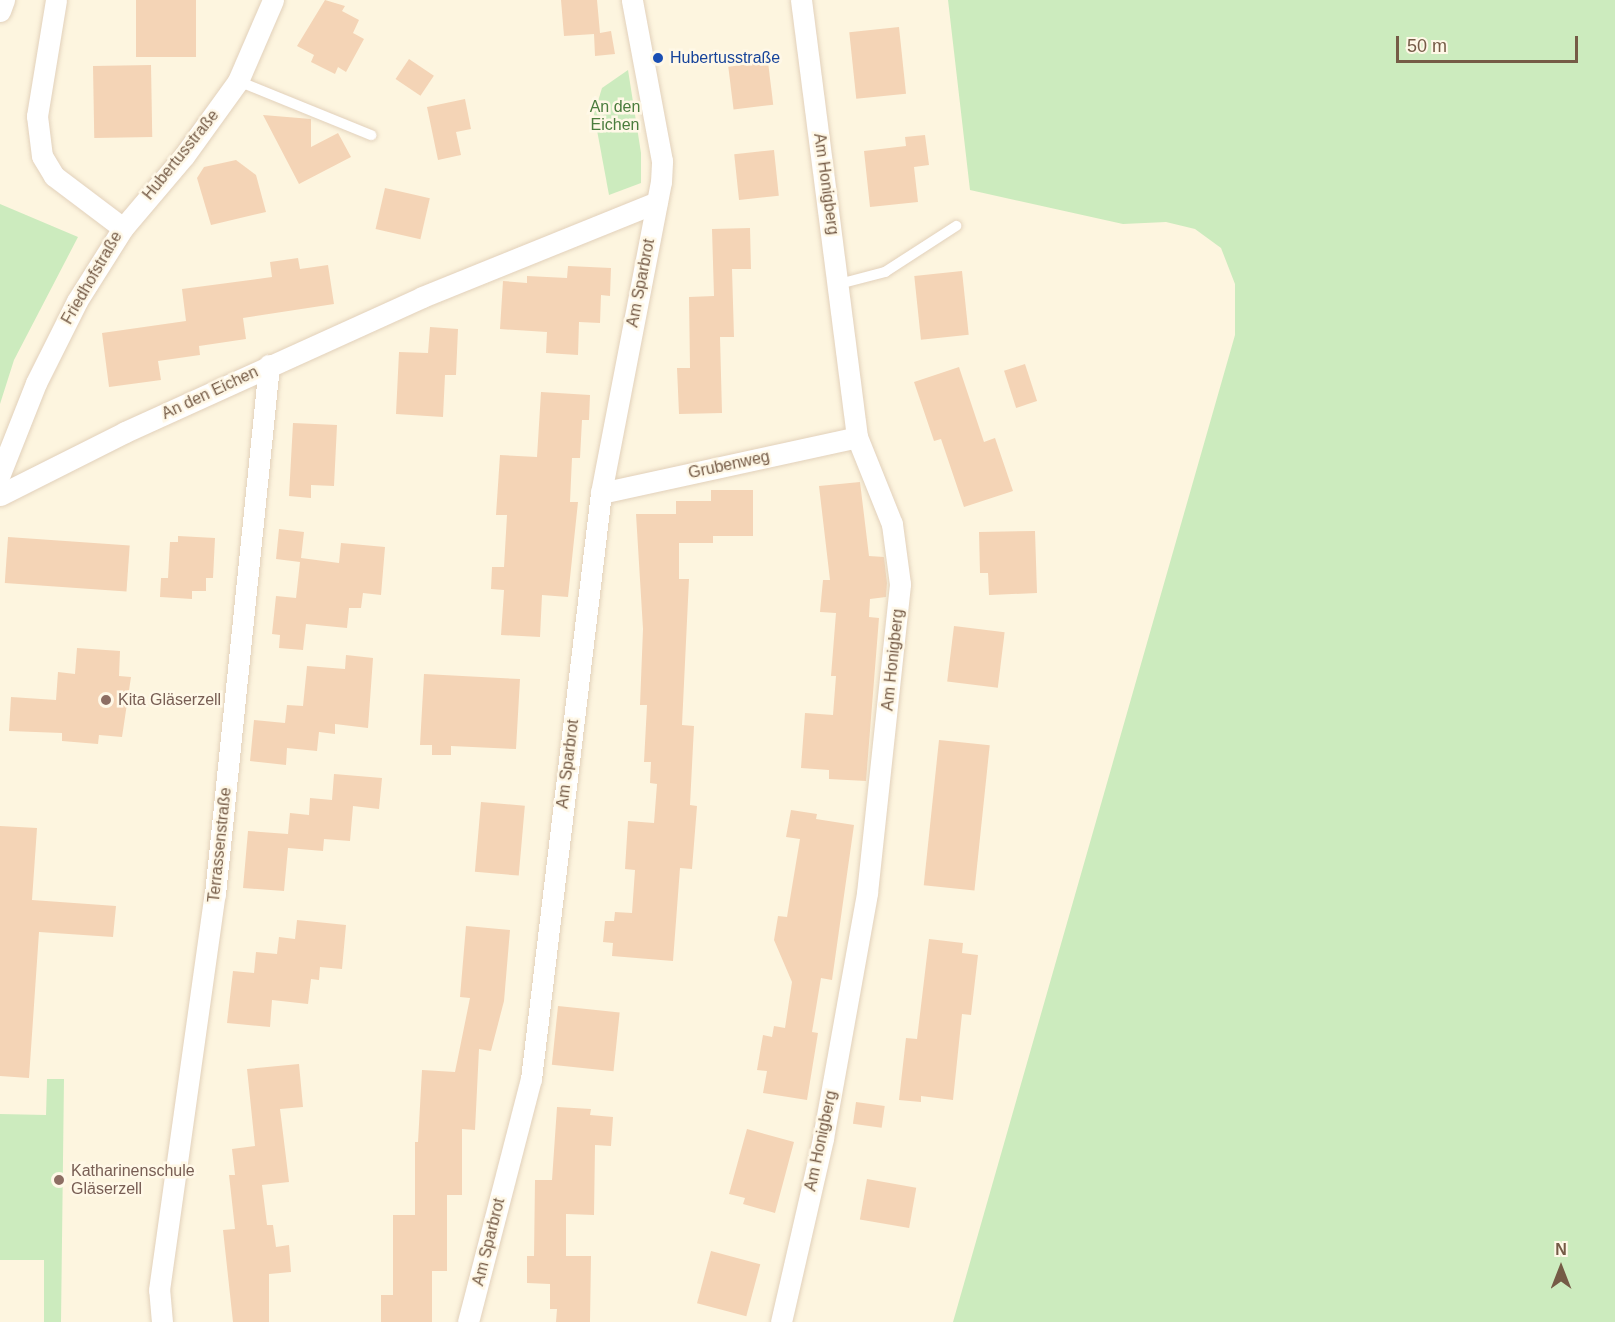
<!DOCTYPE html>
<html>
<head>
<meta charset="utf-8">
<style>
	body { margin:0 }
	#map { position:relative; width:1615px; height:1322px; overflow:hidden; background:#fdf5df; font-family:Helvetica,sans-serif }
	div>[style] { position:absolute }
	.green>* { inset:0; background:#ccebbe }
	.building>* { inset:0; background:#f4d4b6; transform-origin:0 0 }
	.roads { filter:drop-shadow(0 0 2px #e2d1bb) drop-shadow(0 0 2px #e2d1bb) }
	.lane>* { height:10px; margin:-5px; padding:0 5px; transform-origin:5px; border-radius:5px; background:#fff }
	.street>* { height:21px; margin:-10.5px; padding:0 10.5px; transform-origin:10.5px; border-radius:10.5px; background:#fff }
	.dots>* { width:16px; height:16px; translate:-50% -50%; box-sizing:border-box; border:3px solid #fff8e7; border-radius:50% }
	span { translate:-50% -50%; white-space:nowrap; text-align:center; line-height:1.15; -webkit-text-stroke:5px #fff8e7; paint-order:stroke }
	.transit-label { font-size:16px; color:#164399 }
	.left { translate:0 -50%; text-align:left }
	.park-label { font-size:16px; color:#4a7c3d }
	.street-label { font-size:16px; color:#755b46 }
	.education-label { font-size:16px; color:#785e54 }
	.north { position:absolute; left:1531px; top:1238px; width:60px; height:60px; -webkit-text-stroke:4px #fff8e7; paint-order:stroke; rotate:0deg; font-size:16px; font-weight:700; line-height:24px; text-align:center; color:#755b46 }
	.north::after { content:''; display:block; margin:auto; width:21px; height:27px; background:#755b46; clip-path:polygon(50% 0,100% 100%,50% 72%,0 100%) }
	.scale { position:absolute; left:1396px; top:36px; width:182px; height:27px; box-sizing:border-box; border:3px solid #755b46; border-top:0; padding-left:8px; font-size:18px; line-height:21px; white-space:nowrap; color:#755b46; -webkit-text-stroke:4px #fff8e7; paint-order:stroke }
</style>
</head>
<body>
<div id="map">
	<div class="green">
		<div style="clip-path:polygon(948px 0,1615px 0,1615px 1322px,953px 1322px,1235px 335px,1235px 284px,1221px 248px,1195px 229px,1166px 222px,1123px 224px,970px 190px)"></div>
		<div style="clip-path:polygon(628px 70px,641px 153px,641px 183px,609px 195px,594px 114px,602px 88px)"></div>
		<div style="clip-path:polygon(0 204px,78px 237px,14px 360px,0 404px)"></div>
		<div style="clip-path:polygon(47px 1079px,64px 1079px,61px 1322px,44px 1322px,44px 1260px,0 1260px,0 1114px,46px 1115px)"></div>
	</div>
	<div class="building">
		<div style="left:136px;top:0;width:60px;height:57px"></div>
		<div style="clip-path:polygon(325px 0,345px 6px,342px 11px,359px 20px,353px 33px,364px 39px,346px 72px,338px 67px,335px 74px,311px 62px,314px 55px,297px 46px)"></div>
		<div style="clip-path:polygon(561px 0,597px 0,600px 33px,611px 31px,615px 54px,595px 56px,594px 34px,564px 36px)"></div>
		<div style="left:899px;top:27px;width:67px;height:50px;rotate:84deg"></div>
		<div style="left:409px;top:59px;width:30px;height:24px;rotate:34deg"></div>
		<div style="left:768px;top:62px;width:43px;height:40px;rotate:83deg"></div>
		<div style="left:151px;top:65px;width:72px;height:58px;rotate:89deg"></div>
		<div style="clip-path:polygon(465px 99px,471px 129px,456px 132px,461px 155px,438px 160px,427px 107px)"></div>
		<div style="clip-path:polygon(263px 115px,311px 119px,311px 147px,338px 133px,351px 157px,299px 184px)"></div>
		<div style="clip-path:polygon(925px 135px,929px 165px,914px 167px,918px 202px,870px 207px,864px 151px,906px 146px,905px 137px)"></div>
		<div style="left:774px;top:150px;width:46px;height:40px;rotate:84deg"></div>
		<div style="clip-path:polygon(236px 160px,256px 175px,266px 212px,211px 225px,197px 178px,204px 167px)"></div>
		<div style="left:385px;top:188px;width:46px;height:42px;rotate:13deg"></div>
		<div style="clip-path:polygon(750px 228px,751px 269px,732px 269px,734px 337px,720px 337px,722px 413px,679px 414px,677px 368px,690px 368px,689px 297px,714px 296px,712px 229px)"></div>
		<div style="clip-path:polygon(298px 258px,300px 269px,328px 265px,334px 304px,243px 318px,246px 339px,199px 346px,200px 355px,158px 361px,161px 380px,109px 387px,102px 333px,186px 321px,182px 289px,272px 277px,270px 262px)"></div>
		<div style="clip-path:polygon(568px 266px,611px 268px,610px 296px,601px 295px,600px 323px,579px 322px,578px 355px,546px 353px,547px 332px,500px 329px,503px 281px,527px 283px,527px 276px,567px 278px)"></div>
		<div style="left:962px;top:271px;width:64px;height:48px;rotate:84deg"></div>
		<div style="clip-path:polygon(430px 327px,458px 329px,456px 375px,445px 375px,443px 417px,396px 414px,399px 352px,428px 353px)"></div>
		<div style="left:1025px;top:364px;width:39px;height:22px;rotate:72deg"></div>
		<div style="clip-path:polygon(959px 367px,984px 442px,995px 438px,1013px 491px,964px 507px,941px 439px,934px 441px,914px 382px)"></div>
		<div style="clip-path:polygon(541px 392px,590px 395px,589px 420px,582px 420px,580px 458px,572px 458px,570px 502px,578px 502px,568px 597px,542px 595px,540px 637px,501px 635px,504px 590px,491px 589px,492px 567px,504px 567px,507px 515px,496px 515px,500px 455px,537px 457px)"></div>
		<div style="clip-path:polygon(293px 423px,337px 425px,334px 486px,311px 485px,311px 498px,289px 496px)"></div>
		<div style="clip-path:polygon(860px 482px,869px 556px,884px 557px,887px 583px,886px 597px,870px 599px,869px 617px,879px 618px,866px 781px,829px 779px,829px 770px,801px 768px,805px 713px,833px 715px,836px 676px,831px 676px,836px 613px,820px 612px,823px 580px,830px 580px,819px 486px)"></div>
		<div style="clip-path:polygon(711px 490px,753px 490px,753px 536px,713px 536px,713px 543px,679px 543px,679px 579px,689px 579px,682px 725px,694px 726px,690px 805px,697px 806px,692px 869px,680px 868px,673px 961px,612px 956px,613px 943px,603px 942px,605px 921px,614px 921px,615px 912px,632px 913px,635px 870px,625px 869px,628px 821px,654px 823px,657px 784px,650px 783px,651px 762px,644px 762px,647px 705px,640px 705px,643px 629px,636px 514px,676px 514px,676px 501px,711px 501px)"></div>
		<div style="clip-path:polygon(279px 529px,304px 532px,301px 558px,339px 563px,341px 543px,385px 547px,381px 595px,363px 593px,361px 608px,349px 608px,347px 628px,306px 624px,303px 650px,279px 648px,280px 635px,272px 634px,276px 596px,296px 598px,300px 562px,276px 559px)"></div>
		<div style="clip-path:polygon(1035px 531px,1037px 593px,989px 595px,988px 573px,980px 573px,979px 532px)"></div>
		<div style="clip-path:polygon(178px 536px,215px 538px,213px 578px,206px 578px,206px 591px,192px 591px,192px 599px,160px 597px,161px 578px,168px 578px,170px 542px,178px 542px)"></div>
		<div style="left:8px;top:537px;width:122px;height:46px;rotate:4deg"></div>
		<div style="left:954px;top:626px;width:51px;height:56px;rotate:7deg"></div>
		<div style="clip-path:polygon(77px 648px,120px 651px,119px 676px,131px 677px,122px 737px,99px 735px,98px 744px,62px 741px,62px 733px,9px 731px,11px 697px,56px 700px,58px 672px,75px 674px)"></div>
		<div style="clip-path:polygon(346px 655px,373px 658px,368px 728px,335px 724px,335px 734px,319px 732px,317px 751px,287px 748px,286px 765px,250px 761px,254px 720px,285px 723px,287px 705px,303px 706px,307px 666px,345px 669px)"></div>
		<div style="clip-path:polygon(424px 674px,520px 679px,516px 749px,451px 746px,451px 755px,432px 755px,432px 745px,420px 745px)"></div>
		<div style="left:939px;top:740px;width:51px;height:146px;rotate:6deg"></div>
		<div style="clip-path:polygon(334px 774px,382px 778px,379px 809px,353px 806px,350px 841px,324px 839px,323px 851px,288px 848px,284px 891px,243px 888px,248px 831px,288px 834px,290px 813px,309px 815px,310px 798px,332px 800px)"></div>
		<div style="left:481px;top:802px;width:44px;height:70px;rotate:5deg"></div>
		<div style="clip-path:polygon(791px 810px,817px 814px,816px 819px,854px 825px,832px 980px,821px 978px,812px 1032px,818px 1033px,807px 1100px,763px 1093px,767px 1071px,757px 1070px,763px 1035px,772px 1037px,774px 1026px,785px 1028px,792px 982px,774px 940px,778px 916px,787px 917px,800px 839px,786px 837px)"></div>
		<div style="clip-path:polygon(0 826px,37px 828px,32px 900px,116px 906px,113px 937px,39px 932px,29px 1078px,0 1076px)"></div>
		<div style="clip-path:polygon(297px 920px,346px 925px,342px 969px,320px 967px,319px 980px,311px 979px,308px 1004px,272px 1000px,270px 1027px,227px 1023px,233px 971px,254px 973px,256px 952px,277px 954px,279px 937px,295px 939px)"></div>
		<div style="clip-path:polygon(466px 926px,510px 930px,504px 1001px,491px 1051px,479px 1049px,475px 1130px,462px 1129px,462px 1195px,447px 1195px,447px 1271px,432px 1271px,432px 1322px,381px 1322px,381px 1295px,393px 1295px,393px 1215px,415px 1215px,415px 1142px,418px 1142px,422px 1070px,455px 1072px,470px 998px,460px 997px)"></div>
		<div style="clip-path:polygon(929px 939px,963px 943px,962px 953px,978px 955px,971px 1015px,962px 1014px,953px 1100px,921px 1096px,921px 1102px,899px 1100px,906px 1038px,917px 1039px)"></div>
		<div style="left:558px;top:1006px;width:62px;height:59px;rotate:6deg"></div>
		<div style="clip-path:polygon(299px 1064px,303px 1107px,280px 1109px,289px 1182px,262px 1185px,267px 1225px,273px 1225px,276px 1247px,289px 1245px,291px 1272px,269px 1274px,269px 1322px,233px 1322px,223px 1230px,235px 1229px,229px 1175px,235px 1175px,232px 1149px,255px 1146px,247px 1069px)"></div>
		<div style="left:856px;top:1102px;width:29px;height:22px;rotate:8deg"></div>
		<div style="clip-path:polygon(557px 1107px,591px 1109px,590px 1115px,613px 1117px,611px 1146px,595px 1145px,594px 1215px,566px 1214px,566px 1256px,591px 1256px,590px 1322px,556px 1322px,557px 1309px,550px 1309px,550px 1284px,527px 1283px,527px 1256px,534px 1256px,535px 1180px,552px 1180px)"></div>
		<div style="clip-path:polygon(747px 1129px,794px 1142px,775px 1213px,743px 1204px,745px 1198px,729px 1194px)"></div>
		<div style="left:867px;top:1179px;width:50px;height:41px;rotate:10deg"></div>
		<div style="left:711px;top:1251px;width:51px;height:54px;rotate:15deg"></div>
	</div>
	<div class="roads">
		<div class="lane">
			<div style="left:238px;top:81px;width:144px;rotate:22.1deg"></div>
			<div style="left:839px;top:284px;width:48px;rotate:-14.6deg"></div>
			<div style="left:885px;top:272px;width:85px;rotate:-32.9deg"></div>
		</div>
		<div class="street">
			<div style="left:56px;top:0;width:118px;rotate:99.3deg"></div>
			<div style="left:37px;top:116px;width:40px;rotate:82.9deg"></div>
			<div style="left:42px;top:156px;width:23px;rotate:59deg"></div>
			<div style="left:54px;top:176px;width:86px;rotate:37deg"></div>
			<div style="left:0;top:11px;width:12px;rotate:-70deg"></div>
			<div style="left:0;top:474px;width:98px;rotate:-68.4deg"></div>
			<div style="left:36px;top:383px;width:92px;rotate:-63.4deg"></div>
			<div style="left:77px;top:301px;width:86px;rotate:-57.8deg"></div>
			<div style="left:123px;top:228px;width:94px;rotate:-49.7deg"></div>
			<div style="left:184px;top:156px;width:92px;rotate:-54.2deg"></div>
			<div style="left:238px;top:81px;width:88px;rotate:-66.6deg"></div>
			<div style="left:601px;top:493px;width:262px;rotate:-12.3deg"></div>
			<div style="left:0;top:495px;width:140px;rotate:-26.7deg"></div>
			<div style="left:125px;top:432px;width:326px;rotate:-24.4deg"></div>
			<div style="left:422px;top:297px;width:253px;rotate:-22deg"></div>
			<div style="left:162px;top:1322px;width:32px;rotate:-95deg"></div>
			<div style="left:159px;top:1290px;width:400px;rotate:-82deg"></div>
			<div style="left:215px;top:894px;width:532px;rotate:-84.17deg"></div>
			<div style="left:468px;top:1322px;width:251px;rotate:-75.5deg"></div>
			<div style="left:531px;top:1079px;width:590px;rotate:-83.19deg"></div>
			<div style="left:601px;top:493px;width:317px;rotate:-79.1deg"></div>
			<div style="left:661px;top:182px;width:21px;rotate:-87deg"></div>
			<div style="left:662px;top:161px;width:164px;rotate:-100.6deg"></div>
			<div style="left:781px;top:1322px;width:189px;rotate:-77.1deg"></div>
			<div style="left:823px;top:1138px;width:249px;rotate:-79.8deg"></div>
			<div style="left:867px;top:893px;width:311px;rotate:-83.9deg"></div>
			<div style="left:900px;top:584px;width:61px;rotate:-97.6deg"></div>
			<div style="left:892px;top:524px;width:94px;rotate:-111.9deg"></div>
			<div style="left:857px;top:437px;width:441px;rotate:-97.3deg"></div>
		</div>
	</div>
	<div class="dots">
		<div style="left:658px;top:58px;background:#1a4fb4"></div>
		<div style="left:106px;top:700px;background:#8d6e63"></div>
		<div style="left:59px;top:1180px;background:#8d6e63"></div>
	</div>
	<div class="transit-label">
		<span class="left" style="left:670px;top:58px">Hubertusstraße</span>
	</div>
	<div class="park-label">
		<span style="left:615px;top:116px">An den<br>Eichen</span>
	</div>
	<div class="street-label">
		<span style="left:181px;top:155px;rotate:-51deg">Hubertusstraße</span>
		<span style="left:826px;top:184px;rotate:82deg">Am Honigberg</span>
		<span style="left:92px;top:278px;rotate:-60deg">Friedhofstraße</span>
		<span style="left:641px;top:283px;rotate:-79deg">Am Sparbrot</span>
		<span style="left:210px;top:393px;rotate:-25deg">An den Eichen</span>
		<span style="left:729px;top:465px;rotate:-12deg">Grubenweg</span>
		<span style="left:893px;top:660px;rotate:-84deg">Am Honigberg</span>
		<span style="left:568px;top:764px;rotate:-83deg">Am Sparbrot</span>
		<span style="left:220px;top:845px;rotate:-84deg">Terrassenstraße</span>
		<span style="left:821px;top:1141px;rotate:-78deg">Am Honigberg</span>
		<span style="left:489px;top:1242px;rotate:-76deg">Am Sparbrot</span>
	</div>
	<div class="education-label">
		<span class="left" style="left:118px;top:700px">Kita Gläserzell</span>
		<span class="left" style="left:71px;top:1180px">Katharinenschule<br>Gläserzell</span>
	</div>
	<div class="north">N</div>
	<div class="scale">50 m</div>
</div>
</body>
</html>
